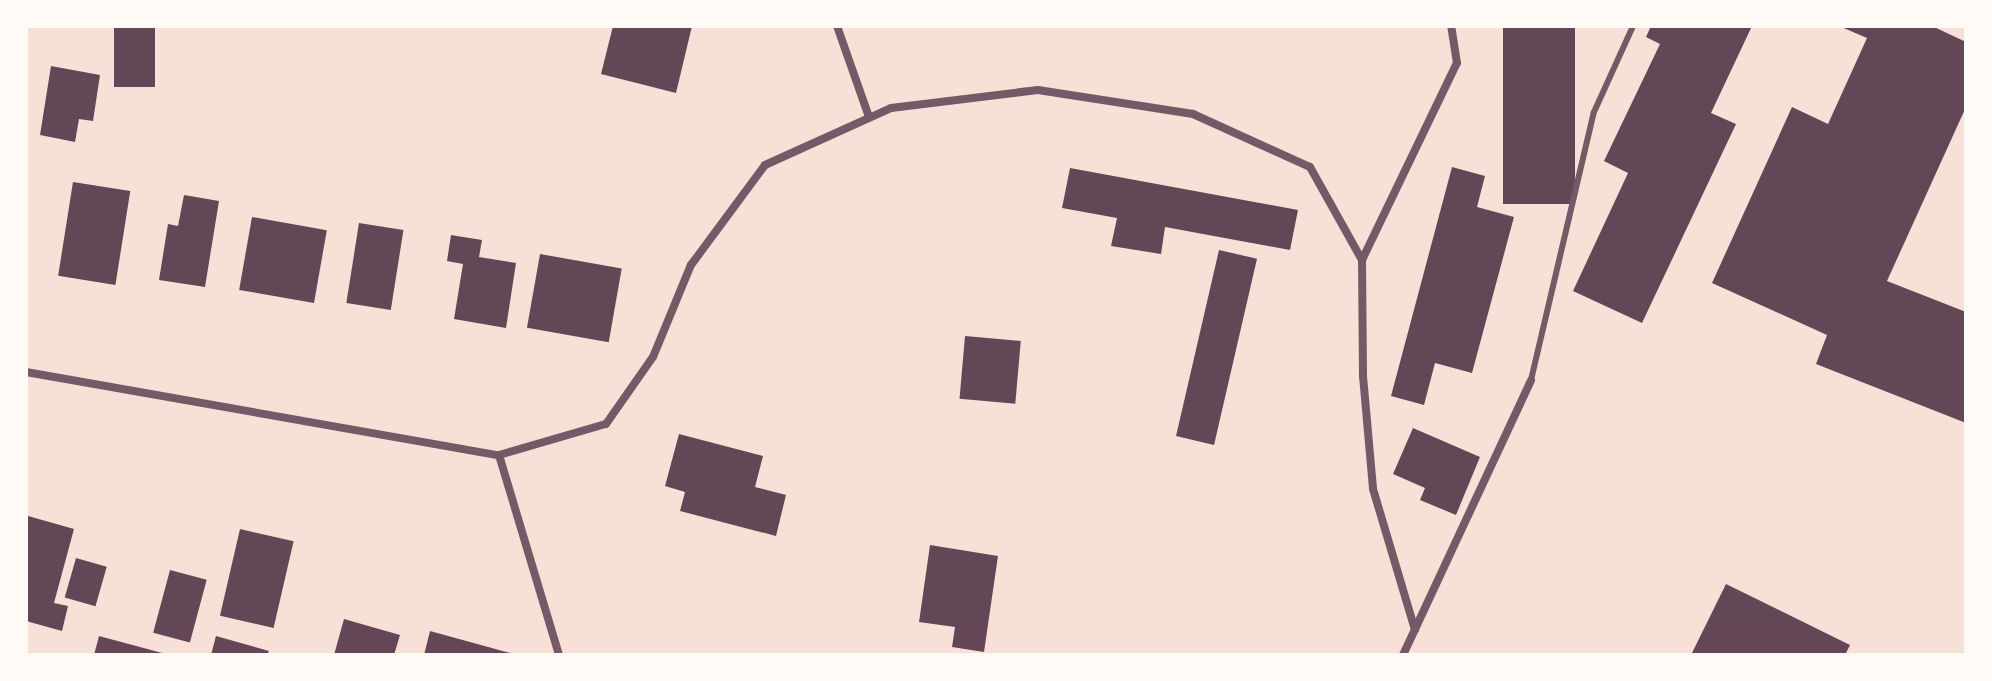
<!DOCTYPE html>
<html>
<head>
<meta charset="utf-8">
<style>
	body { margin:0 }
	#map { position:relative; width:1992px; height:681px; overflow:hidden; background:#f7e1d7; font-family:"Fira Sans Condensed",sans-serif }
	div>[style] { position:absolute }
	.building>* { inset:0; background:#644757; transform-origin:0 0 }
	.service>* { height:6px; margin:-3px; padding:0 3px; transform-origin:3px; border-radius:3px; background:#755966 }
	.minor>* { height:8px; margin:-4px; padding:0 4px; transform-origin:4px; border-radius:4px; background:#755966 }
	span { translate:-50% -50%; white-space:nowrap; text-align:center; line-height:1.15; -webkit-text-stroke:6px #fffaf5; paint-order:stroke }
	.frame { position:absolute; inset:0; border:28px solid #fffaf5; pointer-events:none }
</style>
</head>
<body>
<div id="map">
	<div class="building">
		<div style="left:114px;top:26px;width:41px;height:61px"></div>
		<div style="clip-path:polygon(613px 26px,692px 26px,676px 93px,601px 74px)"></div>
		<div style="left:1503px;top:26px;width:72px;height:178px"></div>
		<div style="clip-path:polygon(1651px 26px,1752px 26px,1711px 113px,1736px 124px,1642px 323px,1573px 291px,1628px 173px,1604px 161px,1660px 44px,1646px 37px)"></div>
		<div style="clip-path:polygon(1839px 26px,1932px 26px,1966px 42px,1966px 107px,1887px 281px,1966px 312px,1966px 423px,1816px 364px,1827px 335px,1712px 283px,1792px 107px,1828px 124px,1867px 38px)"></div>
		<div style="clip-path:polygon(51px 66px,100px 75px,93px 121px,79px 119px,75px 142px,40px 135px)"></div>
		<div style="clip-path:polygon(1452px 167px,1485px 176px,1477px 207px,1514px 217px,1472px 373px,1435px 363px,1424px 405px,1391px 396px)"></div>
		<div style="clip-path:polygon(1070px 168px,1298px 210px,1290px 250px,1165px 227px,1161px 254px,1111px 246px,1117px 218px,1062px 208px)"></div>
		<div style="left:73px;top:182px;width:58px;height:95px;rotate:9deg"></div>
		<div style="clip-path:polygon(184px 195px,219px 201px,205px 287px,159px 280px,168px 224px,178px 226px)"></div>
		<div style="left:252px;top:217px;width:76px;height:74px;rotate:10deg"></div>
		<div style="left:359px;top:223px;width:45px;height:81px;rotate:9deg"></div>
		<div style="clip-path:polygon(451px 235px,482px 240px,479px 257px,516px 263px,506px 328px,454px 319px,463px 264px,447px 261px)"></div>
		<div style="left:1219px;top:250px;width:39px;height:191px;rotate:13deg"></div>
		<div style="left:540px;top:254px;width:83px;height:75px;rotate:10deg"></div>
		<div style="left:965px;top:336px;width:56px;height:63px;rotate:5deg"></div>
		<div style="clip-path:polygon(1413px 428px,1480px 457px,1456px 515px,1420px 500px,1425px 488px,1393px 474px)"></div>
		<div style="clip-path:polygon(679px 434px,763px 456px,755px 487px,786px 495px,776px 536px,680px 511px,685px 492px,665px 486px)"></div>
		<div style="clip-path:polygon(28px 516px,74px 529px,54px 603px,68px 606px,62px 631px,26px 621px)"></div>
		<div style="left:240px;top:529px;width:55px;height:89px;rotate:13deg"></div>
		<div style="clip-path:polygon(930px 545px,998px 556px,984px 652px,952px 647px,955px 627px,919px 622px)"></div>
		<div style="left:76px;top:558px;width:32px;height:41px;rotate:16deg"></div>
		<div style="left:170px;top:570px;width:38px;height:65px;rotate:15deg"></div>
		<div style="clip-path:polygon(1726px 584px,1850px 645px,1845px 655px,1691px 655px)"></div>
		<div style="clip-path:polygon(344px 619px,400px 635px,394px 655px,334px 655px)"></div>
		<div style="clip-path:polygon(430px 631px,514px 654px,514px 655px,424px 655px)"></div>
		<div style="clip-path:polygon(99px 636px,166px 654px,165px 655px,94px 655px)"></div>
		<div style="clip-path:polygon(216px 636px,269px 651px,267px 655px,211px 655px)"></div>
	</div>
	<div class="service">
		<div style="left:1531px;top:380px;width:275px;rotate:-76.8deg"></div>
		<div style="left:1594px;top:112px;width:94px;rotate:-65.6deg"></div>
	</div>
	<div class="minor">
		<div style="left:837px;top:26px;width:96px;rotate:70.6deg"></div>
		<div style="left:1362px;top:260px;width:219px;rotate:-64.3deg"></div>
		<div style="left:1457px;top:63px;width:37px;rotate:-99deg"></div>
		<div style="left:26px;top:372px;width:480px;rotate:10deg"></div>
		<div style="left:499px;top:455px;width:111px;rotate:-16.2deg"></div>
		<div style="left:606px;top:424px;width:82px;rotate:-55deg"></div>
		<div style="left:653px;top:357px;width:100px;rotate:-67.6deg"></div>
		<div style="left:691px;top:265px;width:124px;rotate:-53.5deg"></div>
		<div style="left:765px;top:165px;width:138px;rotate:-24.3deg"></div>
		<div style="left:891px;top:108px;width:148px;rotate:-7deg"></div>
		<div style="left:1038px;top:90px;width:157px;rotate:8.8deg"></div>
		<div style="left:1193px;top:114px;width:128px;rotate:24.4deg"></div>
		<div style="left:1310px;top:167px;width:107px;rotate:60.8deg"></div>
		<div style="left:1362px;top:260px;width:116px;rotate:89.5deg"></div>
		<div style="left:1363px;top:376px;width:113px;rotate:84.9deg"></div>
		<div style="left:1373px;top:489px;width:147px;rotate:73.4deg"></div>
		<div style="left:499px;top:455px;width:209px;rotate:73.3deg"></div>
		<div style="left:1403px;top:655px;width:303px;rotate:-65deg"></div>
	</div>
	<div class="frame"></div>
</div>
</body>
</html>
